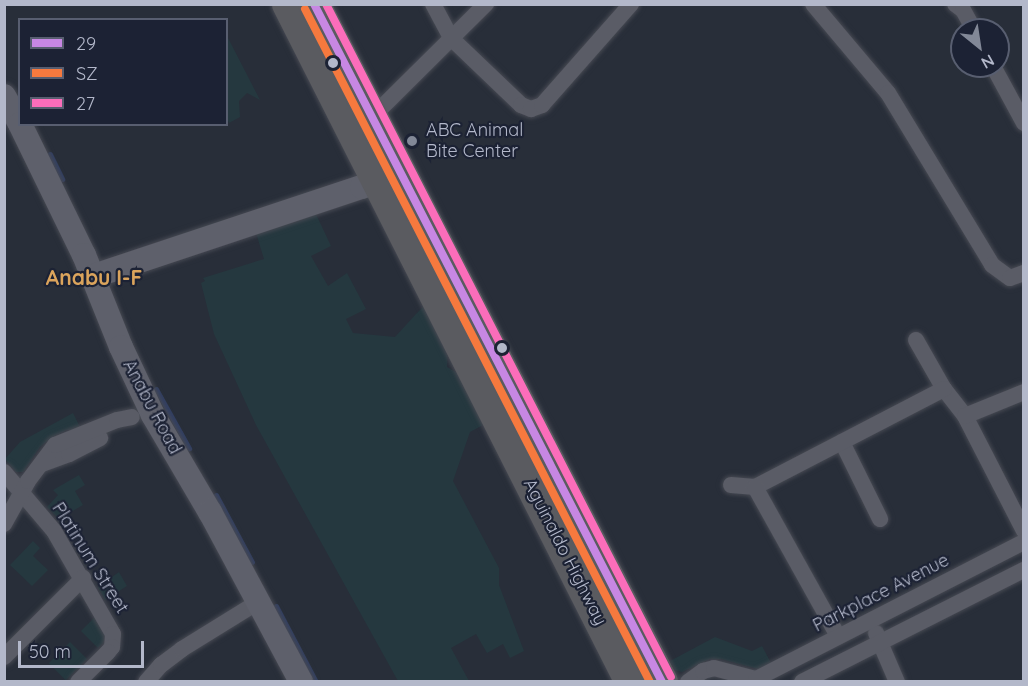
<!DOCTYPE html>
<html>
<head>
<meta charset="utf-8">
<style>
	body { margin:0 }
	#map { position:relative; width:1028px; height:686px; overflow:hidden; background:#282e39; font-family:Quicksand,sans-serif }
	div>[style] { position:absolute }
	.green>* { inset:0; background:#25383f; transform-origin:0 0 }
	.stream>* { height:5px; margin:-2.5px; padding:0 2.5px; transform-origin:2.5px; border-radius:2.5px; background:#323f61 }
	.roads { filter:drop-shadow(0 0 2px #464952) drop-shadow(0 0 2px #464952) }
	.street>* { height:16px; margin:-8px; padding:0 8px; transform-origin:8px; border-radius:8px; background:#5a5c66 }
	.secondary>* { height:24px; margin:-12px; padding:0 12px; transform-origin:12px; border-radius:12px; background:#5e606b }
	.highway>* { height:32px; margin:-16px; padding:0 16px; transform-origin:16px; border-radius:16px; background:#5a5b60 }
	.bus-1>* { height:8px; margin:-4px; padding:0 4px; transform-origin:4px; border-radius:4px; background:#c787e3 }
	.bus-2>* { height:8px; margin:-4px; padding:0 4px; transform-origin:4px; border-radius:4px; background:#f6793e }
	.bus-3>* { height:8px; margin:-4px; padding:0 4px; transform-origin:4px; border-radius:4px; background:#fb6dba }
	.dots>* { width:16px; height:16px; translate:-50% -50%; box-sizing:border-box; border:3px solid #1c2234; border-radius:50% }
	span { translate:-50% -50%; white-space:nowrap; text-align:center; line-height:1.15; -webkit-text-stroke:4.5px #1c2234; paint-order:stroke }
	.poi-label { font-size:18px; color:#b3b8ca }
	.left { translate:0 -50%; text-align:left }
	.street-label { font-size:18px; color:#b3b8ca }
	.quarter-label { font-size:21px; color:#dba45c; font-weight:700 }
	.frame { position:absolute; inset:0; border:6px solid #b3b8ca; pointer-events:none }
	.legend { position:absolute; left:18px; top:18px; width:210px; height:108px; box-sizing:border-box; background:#1c2234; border:2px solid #585e70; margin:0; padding:8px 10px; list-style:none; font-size:18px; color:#b3b8ca }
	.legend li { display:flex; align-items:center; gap:12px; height:30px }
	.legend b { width:30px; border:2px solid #585e70 }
	.north { position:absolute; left:950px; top:18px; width:60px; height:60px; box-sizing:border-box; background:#1c2234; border:2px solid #585e70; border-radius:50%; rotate:150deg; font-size:16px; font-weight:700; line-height:24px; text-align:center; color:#b3b8ca }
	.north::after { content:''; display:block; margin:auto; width:21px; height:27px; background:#828897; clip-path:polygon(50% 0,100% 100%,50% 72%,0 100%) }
	.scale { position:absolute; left:18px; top:641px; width:126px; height:27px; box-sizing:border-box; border:3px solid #b3b8ca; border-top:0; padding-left:8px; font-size:18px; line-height:21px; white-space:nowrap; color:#b3b8ca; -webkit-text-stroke:4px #1c2234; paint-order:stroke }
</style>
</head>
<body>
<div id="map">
	<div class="green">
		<div style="clip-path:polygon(226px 34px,260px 100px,247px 93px,239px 101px,240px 117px,229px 123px,226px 116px)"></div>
		<div style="clip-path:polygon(315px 212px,331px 246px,311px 256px,328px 286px,347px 273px,366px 309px,346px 319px,353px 333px,395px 337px,416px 314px,423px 307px,427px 308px,448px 350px,447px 367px,459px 374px,483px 425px,470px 432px,453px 481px,499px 568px,499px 585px,524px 651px,510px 658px,503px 644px,487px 653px,476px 634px,451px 648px,469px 681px,398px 681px,256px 425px,214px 334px,201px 283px,205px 281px,203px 278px,264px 259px,256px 233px)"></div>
		<div style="clip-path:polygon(73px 413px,82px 431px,67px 430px,52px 437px,40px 447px,23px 472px,16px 472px,5px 459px,20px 442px)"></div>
		<div style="clip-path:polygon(79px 475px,85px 485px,75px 491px,83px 505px,59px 519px,47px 507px,58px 495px,53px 490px)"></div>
		<div style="clip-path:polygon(33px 541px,40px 548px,33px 556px,48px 570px,32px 586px,10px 565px)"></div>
		<div style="clip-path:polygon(119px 572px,127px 586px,105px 600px,98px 587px)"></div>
		<div style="clip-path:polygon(95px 617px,105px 634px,104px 642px,98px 648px,81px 631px)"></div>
		<div style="clip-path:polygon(715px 637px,752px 651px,762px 646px,771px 663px,758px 669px,721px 659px,710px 659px,682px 672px,675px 670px,670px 661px)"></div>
		<div style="left:70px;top:642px;width:24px;height:30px;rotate:45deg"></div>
	</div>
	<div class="stream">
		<div style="left:50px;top:154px;width:28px;rotate:64deg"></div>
		<div style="left:156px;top:389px;width:68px;rotate:60.8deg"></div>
		<div style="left:216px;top:495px;width:76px;rotate:61.8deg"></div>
		<div style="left:276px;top:606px;width:86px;rotate:62.2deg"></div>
	</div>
	<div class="roads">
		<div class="street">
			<div style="left:433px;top:4px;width:40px;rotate:62deg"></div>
			<div style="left:452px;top:39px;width:95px;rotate:43.7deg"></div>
			<div style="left:521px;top:105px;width:11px;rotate:22deg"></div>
			<div style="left:531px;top:109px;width:12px;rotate:-20deg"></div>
			<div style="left:542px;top:105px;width:135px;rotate:-48.6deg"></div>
			<div style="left:813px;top:4px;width:116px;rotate:49.9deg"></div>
			<div style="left:888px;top:93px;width:201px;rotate:58.8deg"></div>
			<div style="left:992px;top:265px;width:22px;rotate:36deg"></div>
			<div style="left:1010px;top:278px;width:15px;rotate:-20deg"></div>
			<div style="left:955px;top:4px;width:10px;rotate:37deg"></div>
			<div style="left:963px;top:10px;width:23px;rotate:61deg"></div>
			<div style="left:993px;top:66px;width:65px;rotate:61.5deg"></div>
			<div style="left:367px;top:122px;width:168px;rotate:-44.8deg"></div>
			<div style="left:916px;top:340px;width:56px;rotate:60.3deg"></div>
			<div style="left:944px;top:389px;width:34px;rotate:52deg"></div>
			<div style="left:965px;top:416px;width:129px;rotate:62.8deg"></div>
			<div style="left:965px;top:416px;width:64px;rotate:-22.1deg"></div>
			<div style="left:842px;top:442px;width:86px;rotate:63.7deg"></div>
			<div style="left:42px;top:464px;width:29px;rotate:-20deg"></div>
			<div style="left:69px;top:454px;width:35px;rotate:-27deg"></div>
			<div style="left:4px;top:472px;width:77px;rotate:49.7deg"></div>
			<div style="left:54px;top:531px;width:119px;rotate:60.2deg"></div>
			<div style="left:113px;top:634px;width:13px;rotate:94deg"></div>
			<div style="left:112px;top:647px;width:6px;rotate:129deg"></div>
			<div style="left:108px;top:652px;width:42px;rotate:135deg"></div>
			<div style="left:731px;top:485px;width:24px;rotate:5deg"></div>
			<div style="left:755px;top:487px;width:213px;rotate:-27.4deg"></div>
			<div style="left:755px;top:487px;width:171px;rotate:60.9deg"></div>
			<div style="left:4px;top:524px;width:49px;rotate:-60.8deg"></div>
			<div style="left:28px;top:481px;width:45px;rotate:-53.1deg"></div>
			<div style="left:55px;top:445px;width:67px;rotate:-22deg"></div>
			<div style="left:117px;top:420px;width:15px;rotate:-11deg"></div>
			<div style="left:876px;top:633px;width:53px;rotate:66.8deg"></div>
			<div style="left:4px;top:657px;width:112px;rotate:-45deg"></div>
			<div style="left:146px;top:682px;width:23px;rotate:-49deg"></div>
			<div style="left:161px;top:665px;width:26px;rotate:-37deg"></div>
			<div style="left:182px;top:649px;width:89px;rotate:-31.7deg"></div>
			<div style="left:688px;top:682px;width:19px;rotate:-36deg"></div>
			<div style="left:703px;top:671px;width:11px;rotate:-15deg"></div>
			<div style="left:714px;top:668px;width:43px;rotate:14.7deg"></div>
			<div style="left:756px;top:679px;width:301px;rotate:-27.1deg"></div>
			<div style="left:802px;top:682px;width:249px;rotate:-26.8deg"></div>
		</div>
		<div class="secondary">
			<div style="left:4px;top:96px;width:32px;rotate:60deg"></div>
			<div style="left:20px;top:124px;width:146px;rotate:64deg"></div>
			<div style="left:84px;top:255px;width:99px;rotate:68.1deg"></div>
			<div style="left:121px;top:347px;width:75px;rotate:64.8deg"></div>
			<div style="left:153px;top:415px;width:113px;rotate:59.6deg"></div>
			<div style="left:210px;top:512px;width:193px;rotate:61.8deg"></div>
			<div style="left:94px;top:276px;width:282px;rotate:-18.4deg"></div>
			<div style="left:362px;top:187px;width:33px;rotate:-23deg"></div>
		</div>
		<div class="highway">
			<div style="left:288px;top:4px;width:760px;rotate:63.17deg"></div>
			<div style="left:314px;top:4px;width:762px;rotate:62.83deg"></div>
		</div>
	</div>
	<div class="bus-1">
		<div style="left:314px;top:4px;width:762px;rotate:62.83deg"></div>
	</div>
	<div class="bus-2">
		<div style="left:305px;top:9px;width:756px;rotate:62.86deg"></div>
	</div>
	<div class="bus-3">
		<div style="left:326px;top:4px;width:756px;rotate:62.86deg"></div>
	</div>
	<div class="dots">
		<div style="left:333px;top:63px;background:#b3b8ca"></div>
		<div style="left:412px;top:141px;background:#828897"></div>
		<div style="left:502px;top:348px;background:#b3b8ca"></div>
	</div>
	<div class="poi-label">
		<span class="left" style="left:426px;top:141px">ABC Animal<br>Bite Center</span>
	</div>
	<div class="street-label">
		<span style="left:152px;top:407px;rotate:62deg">Anabu Road</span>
		<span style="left:565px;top:552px;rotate:63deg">Aguinaldo Highway</span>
		<span style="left:90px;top:558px;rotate:58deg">Platinum Street</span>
		<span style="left:881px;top:593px;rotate:-27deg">Parkplace Avenue</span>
	</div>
	<div class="quarter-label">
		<span style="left:94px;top:277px">Anabu I-F</span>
	</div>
	<div class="frame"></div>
	<ul class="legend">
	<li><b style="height:8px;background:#c787e3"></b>29</li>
	<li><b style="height:8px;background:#f6793e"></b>SZ</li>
	<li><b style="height:8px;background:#fb6dba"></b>27</li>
	</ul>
	<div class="north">N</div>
	<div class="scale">50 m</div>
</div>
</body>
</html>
